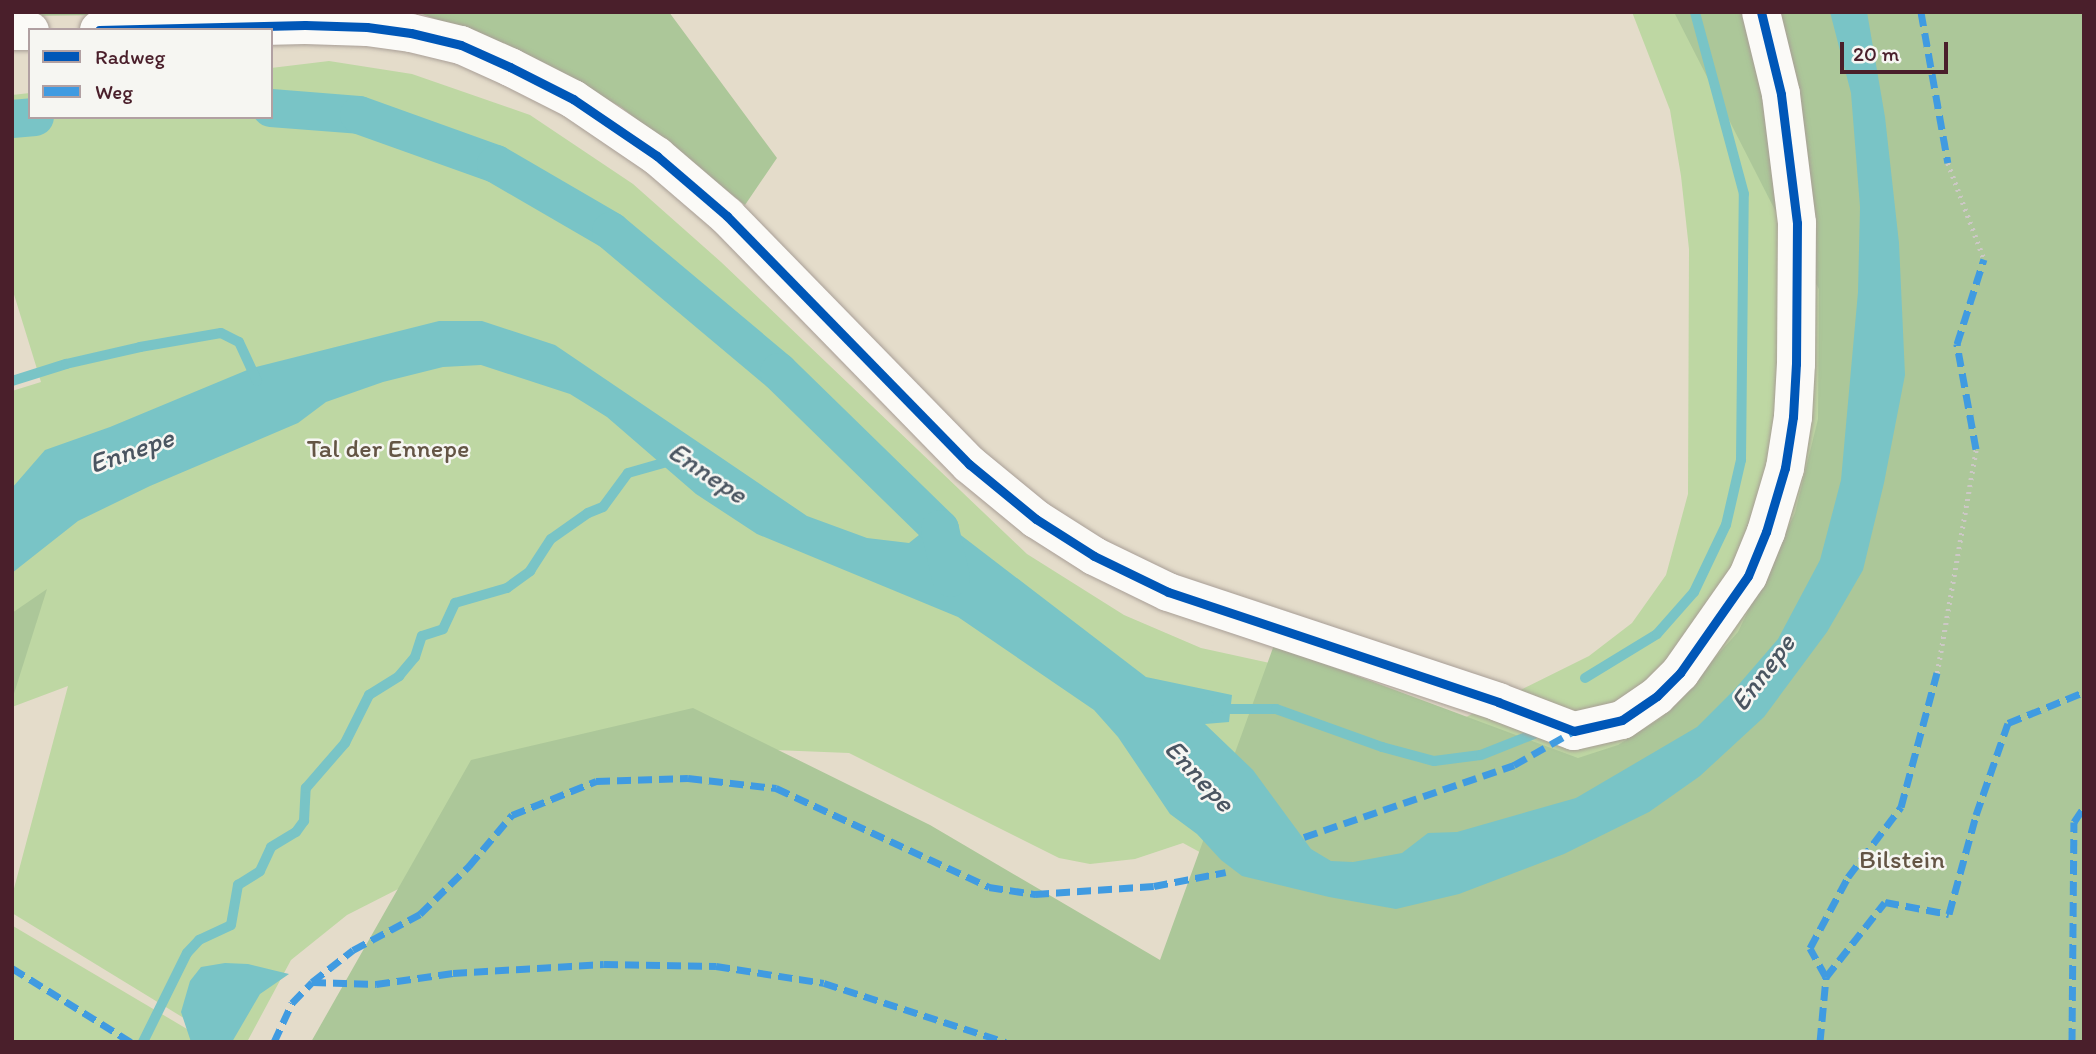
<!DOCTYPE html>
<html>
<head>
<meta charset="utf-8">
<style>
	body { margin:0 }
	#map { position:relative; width:2096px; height:1054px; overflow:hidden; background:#e4dcca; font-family:Itim,sans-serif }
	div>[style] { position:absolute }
	.green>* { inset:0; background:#bed7a3 }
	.forest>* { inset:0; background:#acc799 }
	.water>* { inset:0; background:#79c4c6 }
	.stream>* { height:10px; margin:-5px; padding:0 5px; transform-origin:5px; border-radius:5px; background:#79c4c6 }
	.canal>* { height:38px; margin:-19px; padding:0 19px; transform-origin:19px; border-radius:19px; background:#79c4c6 }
	.path>* { height:4.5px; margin-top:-2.25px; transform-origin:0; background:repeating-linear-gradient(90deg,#ccc8c5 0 2px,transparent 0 7px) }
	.roads { filter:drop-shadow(0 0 2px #a89e96) drop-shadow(0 0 2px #a89e96) }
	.minor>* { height:38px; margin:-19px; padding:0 19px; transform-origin:19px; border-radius:19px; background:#fbfaf7 }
	.quiet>* { height:7px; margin-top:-3.5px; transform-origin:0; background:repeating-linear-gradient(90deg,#409be1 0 14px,transparent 0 21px) }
	.cycleway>* { height:9px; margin:-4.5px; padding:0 4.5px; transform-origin:4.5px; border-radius:4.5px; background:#0057b8 }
	span { translate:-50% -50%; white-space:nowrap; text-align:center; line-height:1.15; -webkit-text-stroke:5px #f6f6f2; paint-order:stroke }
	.park-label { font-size:26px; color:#645545 }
	.water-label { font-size:28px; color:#4a5561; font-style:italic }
	.frame { position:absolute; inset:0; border:14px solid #4a1f2b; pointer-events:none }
	.legend { position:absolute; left:28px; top:28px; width:245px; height:91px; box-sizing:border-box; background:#f6f6f2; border:2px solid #b1a0a2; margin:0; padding:9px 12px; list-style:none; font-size:21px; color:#4a1f2b }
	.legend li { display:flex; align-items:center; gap:14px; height:35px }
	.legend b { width:35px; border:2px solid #b1a0a2 }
	.scale { position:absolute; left:1840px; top:42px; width:108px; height:32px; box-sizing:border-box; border:4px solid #4a1f2b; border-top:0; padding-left:9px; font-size:21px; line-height:24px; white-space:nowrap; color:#4a1f2b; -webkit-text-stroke:5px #f6f6f2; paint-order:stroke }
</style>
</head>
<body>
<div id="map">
	<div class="green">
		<div style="clip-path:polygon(1632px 12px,1875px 12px,1806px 682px,1281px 896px,1183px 843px,1135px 859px,1090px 864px,1059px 858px,849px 753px,749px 749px,408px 884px,347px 915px,291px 960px,247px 1042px,223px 1042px,12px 913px,12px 896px,68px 686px,12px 707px,12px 391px,41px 382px,12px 288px,12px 95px,30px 93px,30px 117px,271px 117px,271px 68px,329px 61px,412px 74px,530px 115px,633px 184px,721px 262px,1027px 554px,1124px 615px,1201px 648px,1293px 668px,1456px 722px,1589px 656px,1632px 623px,1666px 575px,1688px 494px,1689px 249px,1681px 176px,1670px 110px)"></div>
		<div style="clip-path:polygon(13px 926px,209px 1042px,12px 1042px)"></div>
	</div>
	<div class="forest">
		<div style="clip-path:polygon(12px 12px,669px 12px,777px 158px,745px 205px,621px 107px,518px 51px,417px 12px,12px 16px)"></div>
		<div style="clip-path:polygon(1674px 12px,2084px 12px,2084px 1042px,311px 1042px,471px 760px,693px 708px,930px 825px,1160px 960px,1274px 645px,1578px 758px,1618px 745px,1661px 718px,1738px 632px,1795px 513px,1818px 419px,1819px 289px,1779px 218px)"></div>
		<div style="clip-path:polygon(47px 589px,12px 700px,12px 613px)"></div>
	</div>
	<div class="water">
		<div style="clip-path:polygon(1830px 12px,1867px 12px,1885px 117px,1899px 243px,1905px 375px,1884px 483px,1863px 570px,1827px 632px,1764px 717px,1700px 776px,1649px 812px,1564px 854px,1459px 894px,1396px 909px,1329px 897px,1242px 876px,1221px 860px,1197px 834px,1170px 814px,1118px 737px,1094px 710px,958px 617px,757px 534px,696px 494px,607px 417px,570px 394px,481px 365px,443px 367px,383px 382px,326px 402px,298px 423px,150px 486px,78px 521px,12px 573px,12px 488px,45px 450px,110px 427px,252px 368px,439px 321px,482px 321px,555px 345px,807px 516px,867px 538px,909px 543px,919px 535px,949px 526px,1146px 677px,1232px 695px,1229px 722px,1205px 724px,1253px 770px,1311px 849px,1331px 861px,1353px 862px,1402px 853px,1428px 833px,1457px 832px,1576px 798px,1697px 727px,1734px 690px,1778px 639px,1820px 560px,1841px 480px,1858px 292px,1860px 207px,1851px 93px)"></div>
		<div style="clip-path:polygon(225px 963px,248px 964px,289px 974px,260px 994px,232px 1042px,191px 1042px,181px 1012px,190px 981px,201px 967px)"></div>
	</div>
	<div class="stream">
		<div style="left:12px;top:381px;width:57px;rotate:-17.5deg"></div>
		<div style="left:66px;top:364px;width:76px;rotate:-12.9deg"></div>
		<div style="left:140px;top:347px;width:82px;rotate:-9.8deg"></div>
		<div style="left:221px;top:333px;width:20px;rotate:27deg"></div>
		<div style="left:239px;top:342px;width:43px;rotate:65.2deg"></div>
		<div style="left:1585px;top:678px;width:84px;rotate:-31.4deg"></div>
		<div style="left:1657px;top:634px;width:56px;rotate:-48.6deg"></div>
		<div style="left:1694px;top:592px;width:74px;rotate:-64.5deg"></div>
		<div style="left:1726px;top:525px;width:67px;rotate:-77deg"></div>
		<div style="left:1741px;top:460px;width:266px;rotate:-89.4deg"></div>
		<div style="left:1744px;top:194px;width:188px;rotate:-105.1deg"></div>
		<div style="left:1216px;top:709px;width:60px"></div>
		<div style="left:1276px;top:709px;width:113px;rotate:19.7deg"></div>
		<div style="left:1382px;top:747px;width:54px;rotate:15.1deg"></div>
		<div style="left:1434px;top:761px;width:47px;rotate:-7.3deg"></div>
		<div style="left:1481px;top:755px;width:57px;rotate:-21.6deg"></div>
		<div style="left:143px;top:1042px;width:99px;rotate:-63.7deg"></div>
		<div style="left:187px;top:953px;width:18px;rotate:-47deg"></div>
		<div style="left:199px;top:940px;width:35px;rotate:-25deg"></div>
		<div style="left:231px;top:925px;width:41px;rotate:-80.1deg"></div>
		<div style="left:238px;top:885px;width:26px;rotate:-32deg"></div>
		<div style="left:260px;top:871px;width:26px;rotate:-65deg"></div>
		<div style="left:271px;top:847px;width:29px;rotate:-31deg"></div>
		<div style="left:296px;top:832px;width:14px;rotate:-54deg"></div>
		<div style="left:304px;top:821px;width:33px;rotate:-87deg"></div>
		<div style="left:306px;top:788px;width:60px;rotate:-49.1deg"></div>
		<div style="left:345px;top:743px;width:54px;rotate:-63.4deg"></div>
		<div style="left:369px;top:695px;width:36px;rotate:-32deg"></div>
		<div style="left:399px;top:676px;width:25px;rotate:-50deg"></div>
		<div style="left:415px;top:657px;width:22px;rotate:-72deg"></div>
		<div style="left:422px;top:636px;width:22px;rotate:-18deg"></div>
		<div style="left:443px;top:629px;width:29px;rotate:-65deg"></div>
		<div style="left:455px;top:603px;width:54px;rotate:-16.1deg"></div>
		<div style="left:507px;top:588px;width:29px;rotate:-36deg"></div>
		<div style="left:530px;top:571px;width:38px;rotate:-57deg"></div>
		<div style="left:551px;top:539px;width:45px;rotate:-35.1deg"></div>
		<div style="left:588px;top:513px;width:16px;rotate:-22deg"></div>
		<div style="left:603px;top:507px;width:42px;rotate:-53.7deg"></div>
		<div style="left:628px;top:473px;width:48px;rotate:-15.8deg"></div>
	</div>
	<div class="canal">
		<div style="left:271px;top:108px;width:88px;rotate:4.5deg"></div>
		<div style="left:359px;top:115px;width:145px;rotate:19.7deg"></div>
		<div style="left:496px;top:164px;width:133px;rotate:30.2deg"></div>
		<div style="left:611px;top:231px;width:219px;rotate:40deg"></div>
		<div style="left:779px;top:372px;width:225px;rotate:44.3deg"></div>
		<div style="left:940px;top:529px;width:50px;rotate:77.3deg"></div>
		<div style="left:12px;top:119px;width:23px;rotate:-5deg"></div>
	</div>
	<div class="path">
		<div style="left:1948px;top:163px;width:103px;rotate:69.4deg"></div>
		<div style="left:1937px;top:673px;width:227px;rotate:-80.1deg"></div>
	</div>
	<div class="roads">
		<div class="minor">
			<div style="left:99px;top:30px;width:206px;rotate:-1.4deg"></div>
			<div style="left:305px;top:25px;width:62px;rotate:1.8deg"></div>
			<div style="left:367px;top:27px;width:44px;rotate:7.8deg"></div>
			<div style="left:411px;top:33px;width:51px;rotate:13.5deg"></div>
			<div style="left:461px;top:45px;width:54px;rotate:24.2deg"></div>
			<div style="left:510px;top:67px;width:71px;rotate:26.9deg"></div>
			<div style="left:573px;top:99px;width:102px;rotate:34.2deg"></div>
			<div style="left:657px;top:156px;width:92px;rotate:40.6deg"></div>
			<div style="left:727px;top:216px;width:347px;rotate:45.7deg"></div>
			<div style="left:969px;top:464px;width:87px;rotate:39.4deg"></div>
			<div style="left:1036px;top:519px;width:69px;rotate:32.5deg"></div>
			<div style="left:1094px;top:556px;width:82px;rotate:25.9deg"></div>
			<div style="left:1168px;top:592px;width:348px;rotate:18.4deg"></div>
			<div style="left:1498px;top:702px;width:81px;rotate:20.9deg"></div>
			<div style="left:1574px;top:731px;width:49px;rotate:-12.9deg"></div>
			<div style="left:1622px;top:720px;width:42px;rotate:-34.4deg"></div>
			<div style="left:1657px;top:696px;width:33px;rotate:-45deg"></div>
			<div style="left:1680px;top:673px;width:118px;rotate:-55deg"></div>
			<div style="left:1748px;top:576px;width:48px;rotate:-67.8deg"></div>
			<div style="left:1766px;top:532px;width:67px;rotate:-73.5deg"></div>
			<div style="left:1785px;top:468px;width:52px;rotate:-81.1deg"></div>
			<div style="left:1793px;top:417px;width:53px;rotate:-86.8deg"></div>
			<div style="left:1796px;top:364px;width:141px;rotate:-89.6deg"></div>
			<div style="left:1797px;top:223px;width:130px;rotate:-97.1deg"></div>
			<div style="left:1781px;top:94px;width:84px;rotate:-103.7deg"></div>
			<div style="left:12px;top:31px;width:18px"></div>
		</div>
	</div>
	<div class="quiet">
		<div style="left:1921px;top:12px;width:153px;rotate:79.9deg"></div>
		<div style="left:1976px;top:449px;width:107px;rotate:-100.3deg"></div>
		<div style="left:1957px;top:344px;width:89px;rotate:-72.4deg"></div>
		<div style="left:1304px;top:837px;width:222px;rotate:-18.9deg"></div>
		<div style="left:1514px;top:765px;width:69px;rotate:-29.5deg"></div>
		<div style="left:12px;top:968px;width:140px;rotate:31.9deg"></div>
		<div style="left:1826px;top:977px;width:33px;rotate:-119deg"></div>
		<div style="left:1810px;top:948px;width:81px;rotate:-61.8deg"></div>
		<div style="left:1848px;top:877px;width:88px;rotate:-52.9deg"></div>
		<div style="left:1901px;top:807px;width:139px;rotate:-75deg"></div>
		<div style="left:312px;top:982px;width:52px;rotate:-38deg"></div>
		<div style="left:353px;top:950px;width:76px;rotate:-28.2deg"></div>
		<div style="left:420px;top:914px;width:69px;rotate:-44.4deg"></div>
		<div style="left:469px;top:866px;width:67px;rotate:-49.9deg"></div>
		<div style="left:512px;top:815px;width:91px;rotate:-22deg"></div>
		<div style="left:596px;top:781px;width:92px;rotate:-1.9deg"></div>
		<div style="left:688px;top:778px;width:89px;rotate:6.5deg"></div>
		<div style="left:776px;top:788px;width:235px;rotate:24.9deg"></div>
		<div style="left:989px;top:887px;width:47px;rotate:8.7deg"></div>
		<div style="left:1035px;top:894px;width:119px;rotate:-3.8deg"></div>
		<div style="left:1154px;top:886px;width:73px;rotate:-11deg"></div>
		<div style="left:274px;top:1042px;width:43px;rotate:-65.2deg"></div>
		<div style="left:292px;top:1003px;width:29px;rotate:-46deg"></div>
		<div style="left:312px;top:982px;width:64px;rotate:1.8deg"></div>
		<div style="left:376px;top:984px;width:78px;rotate:-8.1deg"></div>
		<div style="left:453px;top:973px;width:151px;rotate:-3.4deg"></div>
		<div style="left:604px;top:964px;width:112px;rotate:1deg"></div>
		<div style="left:716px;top:966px;width:109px;rotate:8.9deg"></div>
		<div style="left:824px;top:983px;width:191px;rotate:18deg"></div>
		<div style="left:1820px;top:1042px;width:65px;rotate:-84.7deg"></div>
		<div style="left:1826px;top:977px;width:95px;rotate:-51.8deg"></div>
		<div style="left:1885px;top:902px;width:65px;rotate:10.6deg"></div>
		<div style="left:1949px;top:914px;width:103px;rotate:-74.7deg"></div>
		<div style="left:1976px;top:815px;width:97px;rotate:-70.8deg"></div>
		<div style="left:2008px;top:723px;width:82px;rotate:-22.2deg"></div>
		<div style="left:2072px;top:1042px;width:220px;rotate:-89.5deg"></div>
		<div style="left:2074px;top:822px;width:18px;rotate:-56deg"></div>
	</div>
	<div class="cycleway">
		<div style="left:99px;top:30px;width:206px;rotate:-1.4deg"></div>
		<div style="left:305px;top:25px;width:62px;rotate:1.8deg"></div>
		<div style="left:367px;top:27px;width:44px;rotate:7.8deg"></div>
		<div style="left:411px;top:33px;width:51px;rotate:13.5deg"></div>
		<div style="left:461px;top:45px;width:54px;rotate:24.2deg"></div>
		<div style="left:510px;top:67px;width:71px;rotate:26.9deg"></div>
		<div style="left:573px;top:99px;width:102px;rotate:34.2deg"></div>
		<div style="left:657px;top:156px;width:92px;rotate:40.6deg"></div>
		<div style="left:727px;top:216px;width:347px;rotate:45.7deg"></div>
		<div style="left:969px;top:464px;width:87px;rotate:39.4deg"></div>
		<div style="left:1036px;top:519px;width:69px;rotate:32.5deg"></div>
		<div style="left:1094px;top:556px;width:82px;rotate:25.9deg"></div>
		<div style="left:1168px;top:592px;width:348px;rotate:18.4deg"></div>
		<div style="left:1498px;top:702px;width:81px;rotate:20.9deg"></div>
		<div style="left:1574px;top:731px;width:49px;rotate:-12.9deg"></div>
		<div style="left:1622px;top:720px;width:42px;rotate:-34.4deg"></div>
		<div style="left:1657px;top:696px;width:33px;rotate:-45deg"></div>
		<div style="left:1680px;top:673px;width:118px;rotate:-55deg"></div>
		<div style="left:1748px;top:576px;width:48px;rotate:-67.8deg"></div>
		<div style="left:1766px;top:532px;width:67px;rotate:-73.5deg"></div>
		<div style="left:1785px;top:468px;width:52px;rotate:-81.1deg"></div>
		<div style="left:1793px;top:417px;width:53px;rotate:-86.8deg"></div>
		<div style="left:1796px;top:364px;width:141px;rotate:-89.6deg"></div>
		<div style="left:1797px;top:223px;width:130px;rotate:-97.1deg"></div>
		<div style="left:1781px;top:94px;width:84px;rotate:-103.7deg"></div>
	</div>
	<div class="park-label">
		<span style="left:388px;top:449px">Tal der Ennepe</span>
		<span style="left:1902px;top:860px">Bilstein</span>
	</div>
	<div class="water-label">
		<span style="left:131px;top:450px;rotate:-19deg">Ennepe</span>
		<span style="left:708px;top:472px;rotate:34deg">Ennepe</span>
		<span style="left:1762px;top:672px;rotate:-53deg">Ennepe</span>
		<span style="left:1200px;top:775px;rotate:47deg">Ennepe</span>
	</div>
	<div class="frame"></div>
	<ul class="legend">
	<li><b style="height:9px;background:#0057b8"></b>Radweg</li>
	<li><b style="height:9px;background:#409be1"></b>Weg</li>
	</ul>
	<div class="scale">20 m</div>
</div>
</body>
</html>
